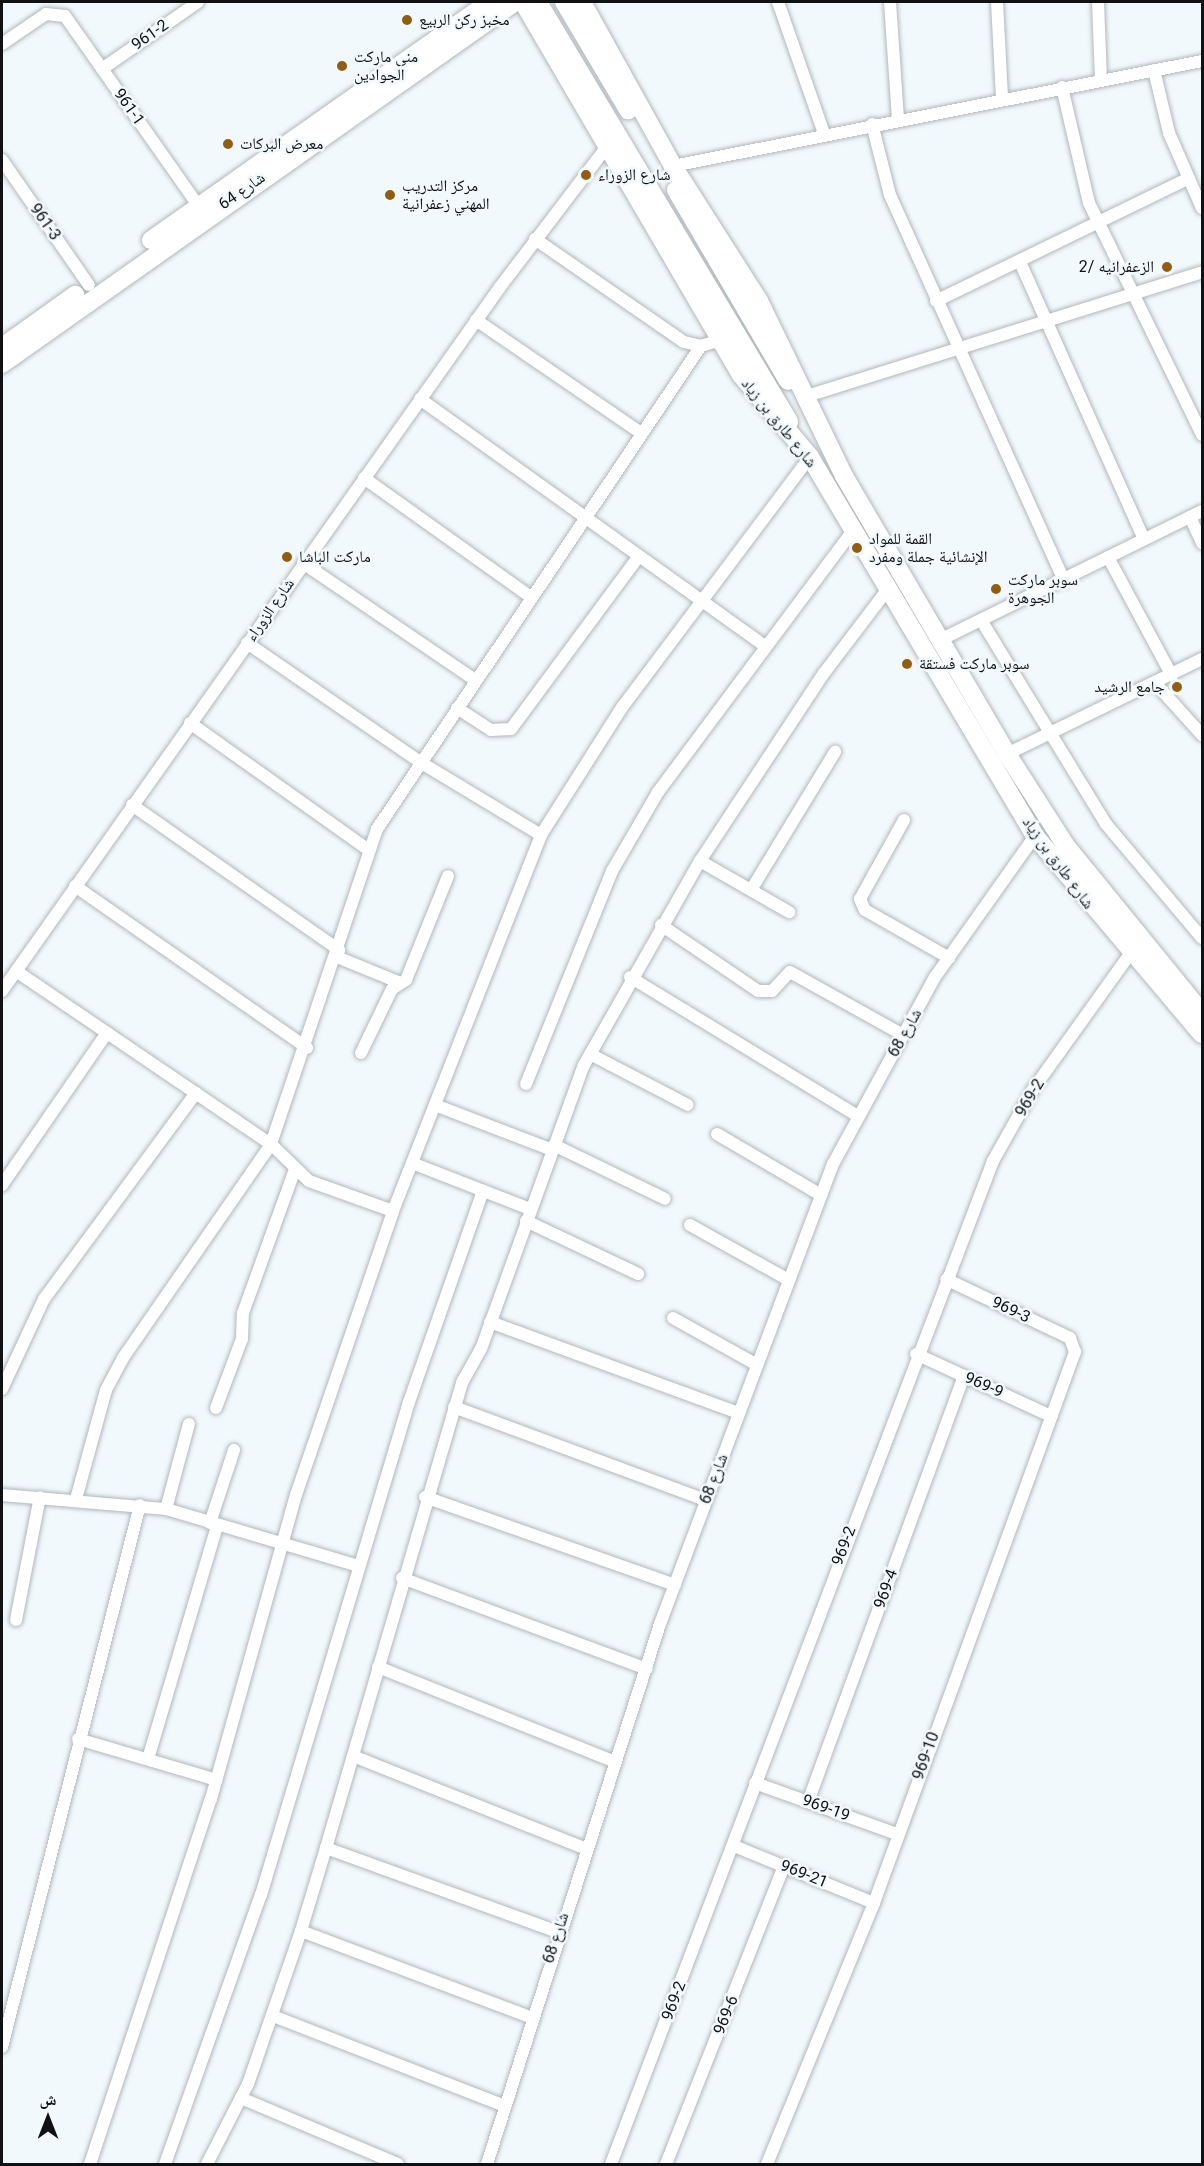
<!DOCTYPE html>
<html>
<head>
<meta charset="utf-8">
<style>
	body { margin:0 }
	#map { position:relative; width:1204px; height:2166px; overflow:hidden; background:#f2f9fd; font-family:Roboto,"Noto Naskh Arabic",sans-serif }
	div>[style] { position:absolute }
	.roads { filter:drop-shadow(0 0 2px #b1b7ba) drop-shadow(0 0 2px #b1b7ba) }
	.minor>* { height:12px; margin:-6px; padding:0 6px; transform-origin:6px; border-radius:6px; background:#fff }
	.primary>* { height:18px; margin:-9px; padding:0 9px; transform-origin:9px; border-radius:9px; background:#fff }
	.dots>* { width:16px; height:16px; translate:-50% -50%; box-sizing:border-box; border:3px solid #f2f9fd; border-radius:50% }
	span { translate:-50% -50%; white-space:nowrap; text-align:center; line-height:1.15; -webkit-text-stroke:5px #f2f9fd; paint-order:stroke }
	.poi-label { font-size:16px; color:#0f1113 }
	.left { translate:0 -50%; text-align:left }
	.right { translate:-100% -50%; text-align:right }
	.street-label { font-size:16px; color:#0f1113 }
	.frame { position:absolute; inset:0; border:3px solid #0f1113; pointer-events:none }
	.north { position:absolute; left:18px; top:2088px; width:60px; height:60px; -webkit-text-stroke:4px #f2f9fd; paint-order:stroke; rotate:0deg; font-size:16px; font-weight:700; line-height:24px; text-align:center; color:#0f1113 }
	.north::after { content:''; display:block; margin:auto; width:21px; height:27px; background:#0f1113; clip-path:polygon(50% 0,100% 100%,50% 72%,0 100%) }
</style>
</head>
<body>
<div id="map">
	<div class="roads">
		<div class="minor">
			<div style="left:778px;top:2px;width:139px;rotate:70.7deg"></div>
			<div style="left:890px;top:2px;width:117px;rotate:86.1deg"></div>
			<div style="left:997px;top:2px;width:97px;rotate:87deg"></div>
			<div style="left:1098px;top:2px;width:78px;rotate:87.8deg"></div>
			<div style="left:2px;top:44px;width:53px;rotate:-34.3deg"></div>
			<div style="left:46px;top:14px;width:19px;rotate:6deg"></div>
			<div style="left:65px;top:16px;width:233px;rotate:54.9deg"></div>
			<div style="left:102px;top:69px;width:117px;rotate:-34.9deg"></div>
			<div style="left:1154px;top:70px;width:65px;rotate:76.6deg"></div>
			<div style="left:1169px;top:133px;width:82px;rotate:66.3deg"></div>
			<div style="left:1062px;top:87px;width:119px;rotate:76.9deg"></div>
			<div style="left:1089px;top:203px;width:258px;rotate:64deg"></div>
			<div style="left:872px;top:124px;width:73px;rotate:75.8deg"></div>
			<div style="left:890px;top:195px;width:421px;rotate:65.7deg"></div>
			<div style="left:2px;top:160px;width:152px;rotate:55.2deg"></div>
			<div style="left:673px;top:166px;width:539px;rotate:-11.23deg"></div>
			<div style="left:535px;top:239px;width:181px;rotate:34.7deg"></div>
			<div style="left:684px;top:342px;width:17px;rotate:13deg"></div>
			<div style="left:701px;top:346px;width:21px;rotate:-17deg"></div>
			<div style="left:1020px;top:262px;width:303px;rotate:65.9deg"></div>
			<div style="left:936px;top:301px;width:281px;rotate:-25.9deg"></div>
			<div style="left:476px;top:320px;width:200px;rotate:34.4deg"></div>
			<div style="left:807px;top:396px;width:414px;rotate:-17.4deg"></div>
			<div style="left:420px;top:399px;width:424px;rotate:35.6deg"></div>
			<div style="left:364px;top:478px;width:205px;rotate:35.5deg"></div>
			<div style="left:1190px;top:517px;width:29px;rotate:65deg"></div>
			<div style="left:1108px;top:557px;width:135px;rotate:61.7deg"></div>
			<div style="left:303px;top:563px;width:208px;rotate:34.2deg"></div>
			<div style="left:981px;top:620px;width:239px;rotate:58.5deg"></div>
			<div style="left:1106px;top:824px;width:149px;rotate:49.9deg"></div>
			<div style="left:942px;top:639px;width:290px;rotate:-26.2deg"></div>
			<div style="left:247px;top:643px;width:210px;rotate:34.5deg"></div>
			<div style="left:420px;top:762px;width:141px;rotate:31.1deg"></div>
			<div style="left:1156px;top:684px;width:69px;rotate:48deg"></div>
			<div style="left:457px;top:708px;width:40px;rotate:32.9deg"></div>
			<div style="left:491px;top:730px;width:20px;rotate:-3deg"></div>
			<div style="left:511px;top:729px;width:215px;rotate:-53.5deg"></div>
			<div style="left:190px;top:723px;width:219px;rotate:35.4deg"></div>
			<div style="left:1007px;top:754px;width:217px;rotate:-26deg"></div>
			<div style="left:132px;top:805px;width:253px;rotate:35deg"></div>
			<div style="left:904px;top:820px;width:90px;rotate:119.1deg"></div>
			<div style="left:860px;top:899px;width:12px;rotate:66deg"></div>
			<div style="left:865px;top:910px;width:97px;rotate:29.7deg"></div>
			<div style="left:700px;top:861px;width:103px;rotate:29.8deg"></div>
			<div style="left:75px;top:886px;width:283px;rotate:34.9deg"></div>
			<div style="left:751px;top:890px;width:162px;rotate:-58.7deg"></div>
			<div style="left:661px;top:925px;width:117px;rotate:34.2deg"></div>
			<div style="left:758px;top:991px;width:14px"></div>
			<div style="left:772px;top:991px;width:26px;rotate:-47deg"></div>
			<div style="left:790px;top:972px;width:129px;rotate:29.1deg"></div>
			<div style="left:337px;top:957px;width:66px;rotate:22.3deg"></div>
			<div style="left:16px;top:971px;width:308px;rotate:34.2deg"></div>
			<div style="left:271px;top:1144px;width:53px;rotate:44.2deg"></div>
			<div style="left:309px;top:1181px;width:89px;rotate:19.7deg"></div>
			<div style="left:630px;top:977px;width:268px;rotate:31.4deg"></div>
			<div style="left:2px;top:991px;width:862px;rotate:-54.72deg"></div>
			<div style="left:500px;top:287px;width:178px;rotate:-52.7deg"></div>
			<div style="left:361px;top:1053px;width:71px;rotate:-64.2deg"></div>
			<div style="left:392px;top:989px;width:17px;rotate:-33deg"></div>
			<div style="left:406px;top:980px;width:112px;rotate:-68deg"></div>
			<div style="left:590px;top:1054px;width:110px;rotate:27.5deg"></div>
			<div style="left:526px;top:1084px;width:230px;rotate:-68deg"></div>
			<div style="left:612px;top:871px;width:91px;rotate:-59.8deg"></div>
			<div style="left:658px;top:792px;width:327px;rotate:-53.3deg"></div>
			<div style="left:435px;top:1105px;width:125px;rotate:21deg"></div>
			<div style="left:717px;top:1134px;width:121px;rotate:30.4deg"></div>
			<div style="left:554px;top:1145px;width:123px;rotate:25.9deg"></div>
			<div style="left:412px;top:1163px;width:127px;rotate:21.3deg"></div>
			<div style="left:2px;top:1185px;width:185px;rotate:-55.4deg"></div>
			<div style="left:526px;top:1221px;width:124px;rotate:25.3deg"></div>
			<div style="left:690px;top:1225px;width:113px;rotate:29.1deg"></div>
			<div style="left:673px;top:1318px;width:96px;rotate:29.2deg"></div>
			<div style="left:490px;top:1322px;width:265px;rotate:20.1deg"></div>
			<div style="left:916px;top:1354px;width:149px;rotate:24.7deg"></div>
			<div style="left:2px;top:1389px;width:99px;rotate:-65deg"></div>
			<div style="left:44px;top:1299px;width:256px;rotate:-53.6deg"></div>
			<div style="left:454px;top:1407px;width:269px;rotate:20.3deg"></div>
			<div style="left:216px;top:1408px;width:74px;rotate:-69.4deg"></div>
			<div style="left:242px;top:1339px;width:26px;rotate:-88deg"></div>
			<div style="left:243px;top:1313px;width:153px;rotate:-70.1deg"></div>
			<div style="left:2px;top:1495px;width:165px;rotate:4.9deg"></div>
			<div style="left:166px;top:1509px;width:201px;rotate:16.5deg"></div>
			<div style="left:425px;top:1497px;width:265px;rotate:19.4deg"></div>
			<div style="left:76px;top:1499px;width:113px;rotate:-74.6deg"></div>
			<div style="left:106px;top:1390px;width:36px;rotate:-62deg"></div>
			<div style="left:123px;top:1358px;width:260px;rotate:-55.3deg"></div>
			<div style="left:271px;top:1144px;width:332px;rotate:-71.4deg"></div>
			<div style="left:377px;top:829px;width:582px;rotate:-56.15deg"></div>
			<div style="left:166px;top:1509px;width:88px;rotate:-74.9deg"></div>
			<div style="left:210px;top:1523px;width:77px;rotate:-71.8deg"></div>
			<div style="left:402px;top:1578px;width:261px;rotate:20.4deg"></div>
			<div style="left:16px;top:1620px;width:125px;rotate:-79deg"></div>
			<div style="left:378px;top:1667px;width:255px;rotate:21.8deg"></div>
			<div style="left:78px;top:1739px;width:144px;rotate:16.5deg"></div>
			<div style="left:353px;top:1756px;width:249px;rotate:21.7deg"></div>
			<div style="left:148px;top:1759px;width:243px;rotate:-73.5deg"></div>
			<div style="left:755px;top:1783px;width:151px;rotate:19.8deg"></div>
			<div style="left:808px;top:1802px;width:454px;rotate:-69.9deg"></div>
			<div style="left:734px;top:1846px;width:151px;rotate:22.2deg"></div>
			<div style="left:326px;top:1848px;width:87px;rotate:106.8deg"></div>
			<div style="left:301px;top:1931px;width:245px;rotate:20.6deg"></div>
			<div style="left:558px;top:1932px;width:247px;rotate:-160.1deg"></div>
			<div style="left:326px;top:1848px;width:487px;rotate:-73.7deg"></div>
			<div style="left:463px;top:1381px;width:37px;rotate:-61deg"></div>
			<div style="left:481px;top:1349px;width:302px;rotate:-70.1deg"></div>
			<div style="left:584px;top:1065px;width:235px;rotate:-60.4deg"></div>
			<div style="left:700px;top:861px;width:225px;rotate:-56.6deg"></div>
			<div style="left:824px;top:673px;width:106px;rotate:-52.7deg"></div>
			<div style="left:273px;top:2016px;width:247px;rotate:21.2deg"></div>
			<div style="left:2px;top:2047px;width:559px;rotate:-75.72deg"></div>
			<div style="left:241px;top:2098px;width:170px;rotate:22.8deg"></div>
			<div style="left:90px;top:2164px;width:385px;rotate:-71.7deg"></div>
			<div style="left:211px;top:1799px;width:316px;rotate:-74.4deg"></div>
			<div style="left:296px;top:1495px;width:300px;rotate:-71.1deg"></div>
			<div style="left:393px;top:1211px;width:404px;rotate:-68.5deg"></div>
			<div style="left:541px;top:835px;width:153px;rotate:-57.6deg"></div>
			<div style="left:623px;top:706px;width:311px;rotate:-53.1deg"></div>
			<div style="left:165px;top:2164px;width:286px;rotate:-70.4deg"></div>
			<div style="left:261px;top:1895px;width:515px;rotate:-73.29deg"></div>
			<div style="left:409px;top:1402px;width:224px;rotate:-70.7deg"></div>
			<div style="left:207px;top:2164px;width:90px;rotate:-62.9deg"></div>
			<div style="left:248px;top:2084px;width:162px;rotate:-70.9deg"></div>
			<div style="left:487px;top:2164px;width:567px;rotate:-72.24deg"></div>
			<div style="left:660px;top:1624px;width:491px;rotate:-69.4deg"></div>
			<div style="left:833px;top:1164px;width:213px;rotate:-61.4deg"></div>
			<div style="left:935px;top:977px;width:173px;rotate:-54.7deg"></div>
			<div style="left:611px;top:2164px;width:1073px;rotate:-69.15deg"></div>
			<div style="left:993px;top:1161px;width:84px;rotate:-60.7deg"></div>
			<div style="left:1034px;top:1088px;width:165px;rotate:-54.4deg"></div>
			<div style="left:666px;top:2164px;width:321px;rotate:-68.4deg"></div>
			<div style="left:767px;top:2164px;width:282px;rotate:-67.7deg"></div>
			<div style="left:874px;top:1903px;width:587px;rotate:-69.96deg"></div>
			<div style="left:1075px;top:1352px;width:15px;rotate:-110deg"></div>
			<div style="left:1070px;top:1338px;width:137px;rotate:-154.6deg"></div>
		</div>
		<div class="primary">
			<div style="left:523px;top:2px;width:432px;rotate:59.7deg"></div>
			<div style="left:741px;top:375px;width:107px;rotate:49.9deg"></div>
			<div style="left:810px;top:457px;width:441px;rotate:59.3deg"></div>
			<div style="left:1035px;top:836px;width:259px;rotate:49.9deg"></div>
			<div style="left:538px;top:2px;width:489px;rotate:59.1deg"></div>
			<div style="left:564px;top:2px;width:126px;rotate:59.3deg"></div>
			<div style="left:582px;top:2px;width:188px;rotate:61deg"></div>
			<div style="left:673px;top:166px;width:160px;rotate:57.5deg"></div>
			<div style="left:759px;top:301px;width:195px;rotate:64.1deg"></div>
			<div style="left:844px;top:476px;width:322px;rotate:59.6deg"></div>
			<div style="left:1007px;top:754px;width:109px;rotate:57.3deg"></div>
			<div style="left:1066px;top:846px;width:215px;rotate:50.8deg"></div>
			<div style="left:676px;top:190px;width:221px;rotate:59.6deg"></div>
			<div style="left:151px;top:240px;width:414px;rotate:-35.1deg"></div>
			<div style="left:2px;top:347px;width:90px;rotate:-35.5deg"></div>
			<div style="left:2px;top:364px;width:628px;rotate:-35.21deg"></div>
		</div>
	</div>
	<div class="dots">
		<div style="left:407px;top:20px;background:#925d11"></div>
		<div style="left:342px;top:66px;background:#925d11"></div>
		<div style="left:228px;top:144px;background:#925d11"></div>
		<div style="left:586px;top:175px;background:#925d11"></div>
		<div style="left:390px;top:195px;background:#925d11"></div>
		<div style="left:1167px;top:267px;background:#925d11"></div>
		<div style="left:857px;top:548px;background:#925d11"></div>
		<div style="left:287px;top:557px;background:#925d11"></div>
		<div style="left:996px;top:589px;background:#925d11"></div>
		<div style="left:907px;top:664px;background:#925d11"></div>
		<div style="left:1177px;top:687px;background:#925d11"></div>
	</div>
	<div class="poi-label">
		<span class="left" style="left:419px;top:20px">مخبز ركن الربيع</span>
		<span class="left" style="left:354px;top:66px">مني ماركت<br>الجوادين</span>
		<span class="left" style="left:240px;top:144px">معرض البركات</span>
		<span class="left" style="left:598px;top:175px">شارع الزوراء</span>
		<span class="left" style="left:402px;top:195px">مركز التدريب<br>المهني زعفرانية</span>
		<span class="right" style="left:1154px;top:267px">الزعفرانيه /2</span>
		<span class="left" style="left:869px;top:548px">القمة للمواد<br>الإنشائية جملة ومفرد</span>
		<span class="left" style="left:299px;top:557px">ماركت الباشا</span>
		<span class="left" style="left:1008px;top:589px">سوبر ماركت<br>الجوهرة</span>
		<span class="left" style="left:919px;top:664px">سوبر ماركت فستقة</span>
		<span class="right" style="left:1165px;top:687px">جامع الرشيد</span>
	</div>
	<div class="street-label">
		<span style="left:150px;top:35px;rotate:-35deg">961-2</span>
		<span style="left:129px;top:107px;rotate:55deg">961-1</span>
		<span style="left:242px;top:191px;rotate:-35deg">شارع 64</span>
		<span style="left:45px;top:222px;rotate:55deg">961-3</span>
		<span style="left:779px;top:423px;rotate:51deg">شارع طارق بن زياد</span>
		<span style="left:270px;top:610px;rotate:-55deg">شارع الزوراء</span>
		<span style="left:1058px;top:863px;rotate:54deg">شارع طارق بن زياد</span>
		<span style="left:905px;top:1033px;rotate:-61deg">شارع 68</span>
		<span style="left:1030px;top:1098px;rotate:-59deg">969-2</span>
		<span style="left:1011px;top:1310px;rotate:25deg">969-3</span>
		<span style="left:984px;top:1385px;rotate:24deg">969-9</span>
		<span style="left:714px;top:1479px;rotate:-69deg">شارع 68</span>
		<span style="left:844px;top:1546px;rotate:-69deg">969-2</span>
		<span style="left:886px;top:1589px;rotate:-70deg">969-4</span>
		<span style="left:926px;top:1756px;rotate:-70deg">969-10</span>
		<span style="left:826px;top:1808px;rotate:20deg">969-19</span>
		<span style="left:804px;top:1874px;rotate:22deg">969-21</span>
		<span style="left:556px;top:1938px;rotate:-72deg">شارع 68</span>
		<span style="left:674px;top:2001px;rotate:-69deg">969-2</span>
		<span style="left:726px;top:2015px;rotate:-68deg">969-6</span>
	</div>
	<div class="frame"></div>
	<div class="north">ش</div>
</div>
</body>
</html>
